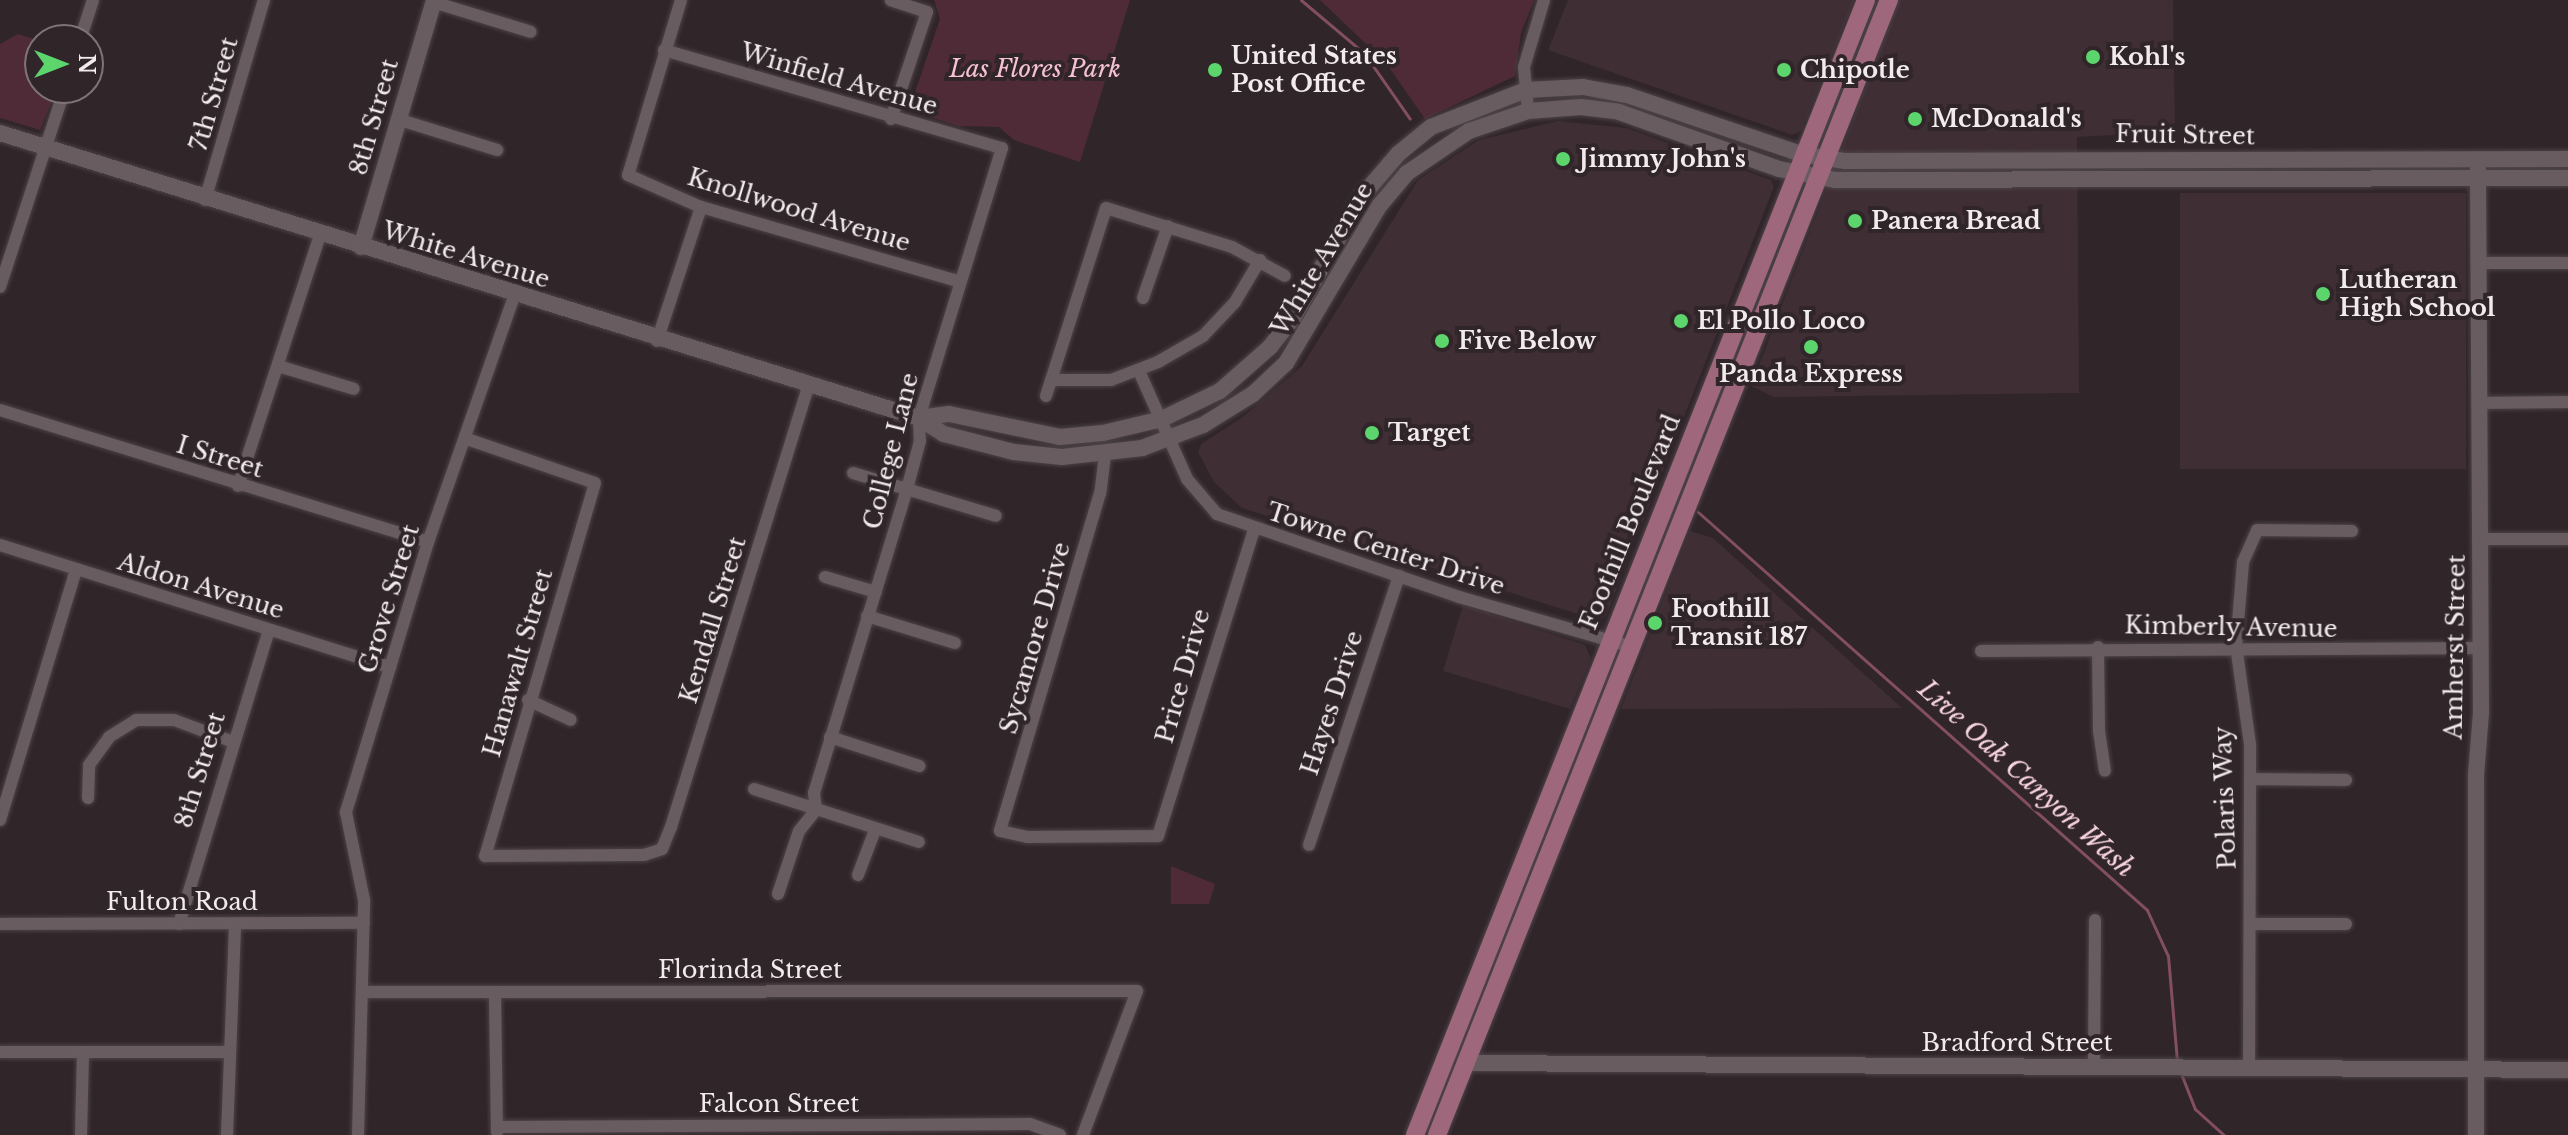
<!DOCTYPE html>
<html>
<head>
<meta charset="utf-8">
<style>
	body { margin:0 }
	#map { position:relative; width:2568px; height:1135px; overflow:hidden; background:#302529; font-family:"Libre Baskerville",serif }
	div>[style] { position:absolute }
	.built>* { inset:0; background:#3f2e34; transform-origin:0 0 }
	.green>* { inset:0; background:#4f2b38 }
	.stream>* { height:3px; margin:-1.5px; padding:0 1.5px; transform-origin:1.5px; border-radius:1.5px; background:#834e62 }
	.roads { filter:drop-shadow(0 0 2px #4c4347) drop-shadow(0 0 2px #4c4347) }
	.street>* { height:12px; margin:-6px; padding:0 6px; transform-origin:6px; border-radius:6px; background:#695c60 }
	.secondary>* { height:16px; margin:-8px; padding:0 8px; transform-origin:8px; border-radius:8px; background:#695c60 }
	.primary>* { height:18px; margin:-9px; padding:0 9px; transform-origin:9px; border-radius:9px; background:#9f677c }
	.dots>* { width:22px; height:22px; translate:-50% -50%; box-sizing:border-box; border:4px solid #302529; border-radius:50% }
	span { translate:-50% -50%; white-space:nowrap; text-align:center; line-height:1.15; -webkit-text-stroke:8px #302529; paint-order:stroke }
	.poi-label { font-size:24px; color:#f2ebed; font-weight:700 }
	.left { translate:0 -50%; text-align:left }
	.park-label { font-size:24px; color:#f6c1d3; font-style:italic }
	.street-label { font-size:24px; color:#f2ebed }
	.water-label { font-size:26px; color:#f9d5e1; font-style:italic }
	.north { position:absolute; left:24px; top:24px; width:80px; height:80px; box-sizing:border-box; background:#302529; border:2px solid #7e7477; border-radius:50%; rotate:90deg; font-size:22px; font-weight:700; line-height:32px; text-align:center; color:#f2ebed }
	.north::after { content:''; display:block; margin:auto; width:28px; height:36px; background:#5cd56d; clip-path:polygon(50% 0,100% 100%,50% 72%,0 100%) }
</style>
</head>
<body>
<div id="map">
	<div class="built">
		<div style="clip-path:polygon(1568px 0,1854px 0,1801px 131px,1792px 135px,1548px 50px)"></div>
		<div style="clip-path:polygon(1899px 0,2173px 0,2175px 132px,2077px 137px,2079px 393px,1774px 397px,1751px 386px)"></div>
		<div style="clip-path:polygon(1558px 121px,1626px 128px,1771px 180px,1774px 187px,1606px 616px,1597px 620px,1242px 508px,1214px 482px,1198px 452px,1201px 444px,1244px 416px,1302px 366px,1418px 180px,1479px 140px)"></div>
		<div style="left:2180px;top:193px;width:286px;height:276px"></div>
		<div style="clip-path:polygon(1690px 531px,1713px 538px,1902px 708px,1621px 709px)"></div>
		<div style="clip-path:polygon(1463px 605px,1585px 645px,1591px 659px,1570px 709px,1443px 671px)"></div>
	</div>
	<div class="green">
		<div style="clip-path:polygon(934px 0,1130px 0,1080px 162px,1014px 140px,999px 127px,958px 126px,909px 110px,940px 19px)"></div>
		<div style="clip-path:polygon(1320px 0,1534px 0,1521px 33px,1515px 76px,1425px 119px,1386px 63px)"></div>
		<div style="clip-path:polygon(18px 34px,40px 41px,40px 88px,57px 88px,40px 130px,0 118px,0 44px)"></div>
		<div style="clip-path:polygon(1171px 866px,1215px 884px,1209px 904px,1171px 904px)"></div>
	</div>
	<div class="stream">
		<div style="left:1301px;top:0;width:82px;rotate:40.1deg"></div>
		<div style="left:1364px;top:53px;width:80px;rotate:55.1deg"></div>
		<div style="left:1698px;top:512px;width:600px;rotate:41.55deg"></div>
		<div style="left:2147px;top:910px;width:51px;rotate:65.5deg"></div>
		<div style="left:2168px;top:956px;width:104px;rotate:85.1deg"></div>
		<div style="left:2180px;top:1071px;width:41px;rotate:68.5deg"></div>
		<div style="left:2195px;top:1109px;width:39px;rotate:42deg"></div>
	</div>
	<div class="roads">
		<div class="street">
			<div style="left:681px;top:0;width:183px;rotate:106.8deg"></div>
			<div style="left:628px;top:175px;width:80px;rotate:23.7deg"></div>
			<div style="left:701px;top:207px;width:270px;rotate:16.1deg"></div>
			<div style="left:433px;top:2px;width:102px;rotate:17deg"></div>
			<div style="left:80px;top:40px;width:42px;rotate:-72deg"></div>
			<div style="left:664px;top:50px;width:352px;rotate:16.2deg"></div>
			<div style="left:1002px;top:148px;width:282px;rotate:107.1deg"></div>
			<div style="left:919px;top:418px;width:23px;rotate:88deg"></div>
			<div style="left:920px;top:441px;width:50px;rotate:105.2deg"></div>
			<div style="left:907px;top:489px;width:318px;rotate:107deg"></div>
			<div style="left:814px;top:793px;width:17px;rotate:83deg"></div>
			<div style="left:1528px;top:111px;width:44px;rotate:-95.2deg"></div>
			<div style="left:1524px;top:67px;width:70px;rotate:-73.4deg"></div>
			<div style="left:397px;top:119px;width:105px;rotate:17.2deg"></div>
			<div style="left:891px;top:119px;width:113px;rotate:-71.4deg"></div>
			<div style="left:927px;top:12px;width:38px;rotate:-162deg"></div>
			<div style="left:205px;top:200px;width:209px;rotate:-73.6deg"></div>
			<div style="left:2477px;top:263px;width:91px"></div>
			<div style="left:0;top:287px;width:209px;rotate:-71.9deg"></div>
			<div style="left:1143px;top:298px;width:76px;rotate:-70.9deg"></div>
			<div style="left:657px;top:341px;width:141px;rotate:-71.8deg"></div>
			<div style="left:278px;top:366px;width:79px;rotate:16.8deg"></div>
			<div style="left:1139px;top:371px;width:118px;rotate:66deg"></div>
			<div style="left:1187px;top:479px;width:46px;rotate:49.4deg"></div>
			<div style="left:1217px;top:514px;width:256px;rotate:18.9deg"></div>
			<div style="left:1459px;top:597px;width:177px;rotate:16.1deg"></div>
			<div style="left:1051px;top:380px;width:60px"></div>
			<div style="left:1111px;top:380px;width:50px;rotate:-21deg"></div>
			<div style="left:1158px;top:362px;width:52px;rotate:-30deg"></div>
			<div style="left:1203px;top:336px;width:47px;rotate:-46.7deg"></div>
			<div style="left:1235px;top:302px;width:49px;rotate:-59.2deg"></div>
			<div style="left:1046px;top:396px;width:197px;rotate:-72.3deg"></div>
			<div style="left:1106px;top:208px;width:132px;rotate:17.2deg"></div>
			<div style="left:1232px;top:247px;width:60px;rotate:28.7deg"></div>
			<div style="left:2478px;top:403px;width:90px;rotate:-0.6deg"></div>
			<div style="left:0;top:410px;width:448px;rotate:17.1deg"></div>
			<div style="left:467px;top:439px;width:135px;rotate:19deg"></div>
			<div style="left:595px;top:483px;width:389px;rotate:106.4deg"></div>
			<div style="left:485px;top:856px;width:159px;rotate:-0.4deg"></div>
			<div style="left:644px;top:855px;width:19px;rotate:-18deg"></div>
			<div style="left:662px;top:849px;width:24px;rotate:-68deg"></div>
			<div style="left:671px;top:827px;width:462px;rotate:-72.7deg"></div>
			<div style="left:1105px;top:455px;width:38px;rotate:97deg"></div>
			<div style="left:1100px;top:493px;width:352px;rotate:106.5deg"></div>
			<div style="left:1000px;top:831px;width:29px;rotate:12deg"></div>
			<div style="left:1028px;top:837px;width:130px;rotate:-0.4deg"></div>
			<div style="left:1158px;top:836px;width:322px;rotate:-72.6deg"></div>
			<div style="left:853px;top:473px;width:149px;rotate:16.7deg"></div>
			<div style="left:238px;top:486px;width:264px;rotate:-71.9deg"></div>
			<div style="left:2480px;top:539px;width:88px"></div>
			<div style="left:0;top:545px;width:409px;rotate:17.4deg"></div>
			<div style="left:825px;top:577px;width:53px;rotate:16.4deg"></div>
			<div style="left:867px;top:616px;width:92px;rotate:17.1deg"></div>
			<div style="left:2098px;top:647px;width:84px;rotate:89.3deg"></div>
			<div style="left:2099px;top:731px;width:40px;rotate:81.5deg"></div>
			<div style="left:1981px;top:651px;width:500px;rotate:-0.34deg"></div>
			<div style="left:528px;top:700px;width:47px;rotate:24.9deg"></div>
			<div style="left:830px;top:737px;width:94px;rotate:18deg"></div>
			<div style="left:2251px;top:779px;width:95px;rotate:0.6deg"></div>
			<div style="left:754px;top:789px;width:173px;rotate:17.8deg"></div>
			<div style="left:88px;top:798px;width:33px;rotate:-88deg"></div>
			<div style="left:89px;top:765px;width:34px;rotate:-54deg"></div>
			<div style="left:109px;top:737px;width:32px;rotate:-32deg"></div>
			<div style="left:136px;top:720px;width:38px"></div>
			<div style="left:174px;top:720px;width:63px;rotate:20.4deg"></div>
			<div style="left:0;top:820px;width:261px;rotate:-73.1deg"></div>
			<div style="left:1309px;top:845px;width:284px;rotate:-71.5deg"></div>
			<div style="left:858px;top:875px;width:48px;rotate:-69.3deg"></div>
			<div style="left:778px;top:894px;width:66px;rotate:-71.6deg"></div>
			<div style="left:799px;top:831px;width:27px;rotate:-51deg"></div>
			<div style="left:0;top:924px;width:364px;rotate:-0.2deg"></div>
			<div style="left:179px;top:924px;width:307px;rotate:-73deg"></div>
			<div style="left:2250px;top:924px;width:96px"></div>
			<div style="left:363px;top:992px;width:774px;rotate:-0.07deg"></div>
			<div style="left:1137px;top:991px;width:154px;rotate:110.6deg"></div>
			<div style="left:495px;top:993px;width:139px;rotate:89.2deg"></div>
			<div style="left:0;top:1052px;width:229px"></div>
			<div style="left:2094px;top:1067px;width:147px;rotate:-89.6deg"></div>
			<div style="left:2249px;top:1069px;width:325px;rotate:-89.8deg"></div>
			<div style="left:2250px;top:744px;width:99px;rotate:-98.1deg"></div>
			<div style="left:2236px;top:646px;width:84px;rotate:-85.2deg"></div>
			<div style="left:2243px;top:562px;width:35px;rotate:-66deg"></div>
			<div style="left:2257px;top:530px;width:95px;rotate:0.6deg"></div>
			<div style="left:497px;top:1127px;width:533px;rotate:-0.32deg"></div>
			<div style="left:1030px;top:1124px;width:32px;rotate:20deg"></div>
			<div style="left:81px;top:1135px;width:83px;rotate:-88.6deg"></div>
			<div style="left:227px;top:1135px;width:211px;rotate:-87.8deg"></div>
			<div style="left:358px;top:1135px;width:235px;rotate:-88.5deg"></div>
			<div style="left:364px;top:900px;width:90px;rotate:-101.6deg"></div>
			<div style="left:346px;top:812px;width:282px;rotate:-73.1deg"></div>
			<div style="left:428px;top:542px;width:263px;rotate:-70.7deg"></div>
		</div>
		<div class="secondary">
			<div style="left:0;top:133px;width:962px;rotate:17.23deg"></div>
			<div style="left:919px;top:418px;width:30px;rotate:33deg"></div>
			<div style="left:944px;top:434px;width:72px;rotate:14.4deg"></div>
			<div style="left:1014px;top:452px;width:48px;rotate:5.9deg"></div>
			<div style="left:1062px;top:457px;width:81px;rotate:-6.4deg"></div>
			<div style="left:1142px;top:448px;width:65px;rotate:-20.7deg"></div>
			<div style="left:1203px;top:425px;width:59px;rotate:-31.8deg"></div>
			<div style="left:1253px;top:394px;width:45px;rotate:-43.2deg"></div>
			<div style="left:1286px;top:363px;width:184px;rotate:-59.3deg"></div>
			<div style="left:1380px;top:205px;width:42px;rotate:-49.8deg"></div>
			<div style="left:1407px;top:173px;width:75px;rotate:-34.1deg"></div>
			<div style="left:1469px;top:131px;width:62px;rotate:-18.7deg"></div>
			<div style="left:1528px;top:111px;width:53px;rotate:-4.3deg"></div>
			<div style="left:1581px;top:107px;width:38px;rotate:7deg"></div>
			<div style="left:1619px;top:112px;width:170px;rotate:19.6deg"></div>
			<div style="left:1779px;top:169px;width:57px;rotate:11.1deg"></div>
			<div style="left:1835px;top:180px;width:733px;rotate:-0.16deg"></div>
			<div style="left:361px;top:247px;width:258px;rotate:-73.5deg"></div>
			<div style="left:919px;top:418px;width:30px;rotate:-8deg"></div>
			<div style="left:949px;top:414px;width:113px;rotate:11.7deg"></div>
			<div style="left:1060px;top:437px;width:43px;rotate:-5.3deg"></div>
			<div style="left:1103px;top:433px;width:61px;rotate:-13.3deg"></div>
			<div style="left:1162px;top:419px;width:64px;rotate:-25.8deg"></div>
			<div style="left:1220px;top:391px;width:67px;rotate:-41.3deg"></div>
			<div style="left:1270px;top:347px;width:39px;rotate:-52deg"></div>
			<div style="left:1294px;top:316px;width:139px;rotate:-60.3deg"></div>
			<div style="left:1363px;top:195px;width:54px;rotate:-49.5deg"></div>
			<div style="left:1398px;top:154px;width:43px;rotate:-39.3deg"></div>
			<div style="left:1431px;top:127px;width:102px;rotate:-21.3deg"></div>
			<div style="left:1526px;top:90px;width:57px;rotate:-3deg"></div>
			<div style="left:1583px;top:87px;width:45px;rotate:10.3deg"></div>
			<div style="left:1627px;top:95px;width:184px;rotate:18.7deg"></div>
			<div style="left:1801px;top:154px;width:45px;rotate:9deg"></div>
			<div style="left:1845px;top:161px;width:723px;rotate:-0.16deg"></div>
			<div style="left:1466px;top:1063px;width:1102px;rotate:0.36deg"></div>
			<div style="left:2476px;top:1135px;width:360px;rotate:-90deg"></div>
			<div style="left:2476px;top:775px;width:62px;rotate:-85.4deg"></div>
			<div style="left:2481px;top:713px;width:544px;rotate:-90.32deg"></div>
		</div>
		<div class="primary">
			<div style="left:1415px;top:1135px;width:1221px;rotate:-68.33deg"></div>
			<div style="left:1437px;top:1135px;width:1222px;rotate:-68.29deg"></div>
		</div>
	</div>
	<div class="dots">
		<div style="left:2093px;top:57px;background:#5cd56d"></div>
		<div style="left:1215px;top:70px;background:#5cd56d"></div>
		<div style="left:1784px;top:70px;background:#5cd56d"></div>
		<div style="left:1915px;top:119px;background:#5cd56d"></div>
		<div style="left:1563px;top:159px;background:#5cd56d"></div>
		<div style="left:1855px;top:221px;background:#5cd56d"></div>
		<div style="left:2323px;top:294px;background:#5cd56d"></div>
		<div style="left:1681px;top:321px;background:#5cd56d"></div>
		<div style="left:1442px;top:341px;background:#5cd56d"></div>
		<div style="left:1811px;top:347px;background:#5cd56d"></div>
		<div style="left:1372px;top:433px;background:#5cd56d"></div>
		<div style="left:1655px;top:623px;background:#5cd56d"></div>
	</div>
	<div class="poi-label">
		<span class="left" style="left:1231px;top:70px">United States<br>Post Office</span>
		<span class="left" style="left:2109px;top:57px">Kohl's</span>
		<span class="left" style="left:1800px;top:70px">Chipotle</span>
		<span class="left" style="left:1931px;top:119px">McDonald's</span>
		<span class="left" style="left:1579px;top:159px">Jimmy John's</span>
		<span class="left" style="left:1871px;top:221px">Panera Bread</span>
		<span class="left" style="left:2339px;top:294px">Lutheran<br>High School</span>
		<span class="left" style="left:1697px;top:321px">El Pollo Loco</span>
		<span class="left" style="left:1458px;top:341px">Five Below</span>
		<span style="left:1811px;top:374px">Panda Express</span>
		<span class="left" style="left:1388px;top:433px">Target</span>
		<span class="left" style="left:1671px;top:623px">Foothill<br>Transit 187</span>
	</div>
	<div class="park-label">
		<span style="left:1035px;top:69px">Las Flores Park</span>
	</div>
	<div class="street-label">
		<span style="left:839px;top:79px;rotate:16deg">Winfield Avenue</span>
		<span style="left:214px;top:94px;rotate:-74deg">7th Street</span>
		<span style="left:374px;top:117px;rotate:-74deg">8th Street</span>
		<span style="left:2185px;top:135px;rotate:1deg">Fruit Street</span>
		<span style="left:799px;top:210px;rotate:17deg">Knollwood Avenue</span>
		<span style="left:466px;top:255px;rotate:17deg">White Avenue</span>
		<span style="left:1322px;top:259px;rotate:-59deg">White Avenue</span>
		<span style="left:891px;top:451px;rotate:-76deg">College Lane</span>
		<span style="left:220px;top:457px;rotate:17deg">I Street</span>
		<span style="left:1630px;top:522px;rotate:-68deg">Foothill Boulevard</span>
		<span style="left:1386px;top:549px;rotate:18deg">Towne Center Drive</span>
		<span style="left:201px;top:586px;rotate:17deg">Aldon Avenue</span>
		<span style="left:389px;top:599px;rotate:-73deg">Grove Street</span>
		<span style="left:713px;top:620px;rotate:-73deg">Kendall Street</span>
		<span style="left:2231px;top:627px;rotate:1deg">Kimberly Avenue</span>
		<span style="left:1035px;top:638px;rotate:-74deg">Sycamore Drive</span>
		<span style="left:2455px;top:647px;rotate:-89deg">Amherst Street</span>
		<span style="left:518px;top:663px;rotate:-74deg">Hanawalt Street</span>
		<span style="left:1183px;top:676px;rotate:-74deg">Price Drive</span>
		<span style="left:1332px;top:703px;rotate:-72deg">Hayes Drive</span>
		<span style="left:200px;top:770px;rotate:-73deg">8th Street</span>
		<span style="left:2225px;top:798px;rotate:-92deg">Polaris Way</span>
		<span style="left:182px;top:902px">Fulton Road</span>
		<span style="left:750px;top:970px">Florinda Street</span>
		<span style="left:2017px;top:1043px">Bradford Street</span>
		<span style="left:779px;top:1104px">Falcon Street</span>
	</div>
	<div class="water-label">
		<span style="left:2026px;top:779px;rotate:42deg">Live Oak Canyon Wash</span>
	</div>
	<div class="north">N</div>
</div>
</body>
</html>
